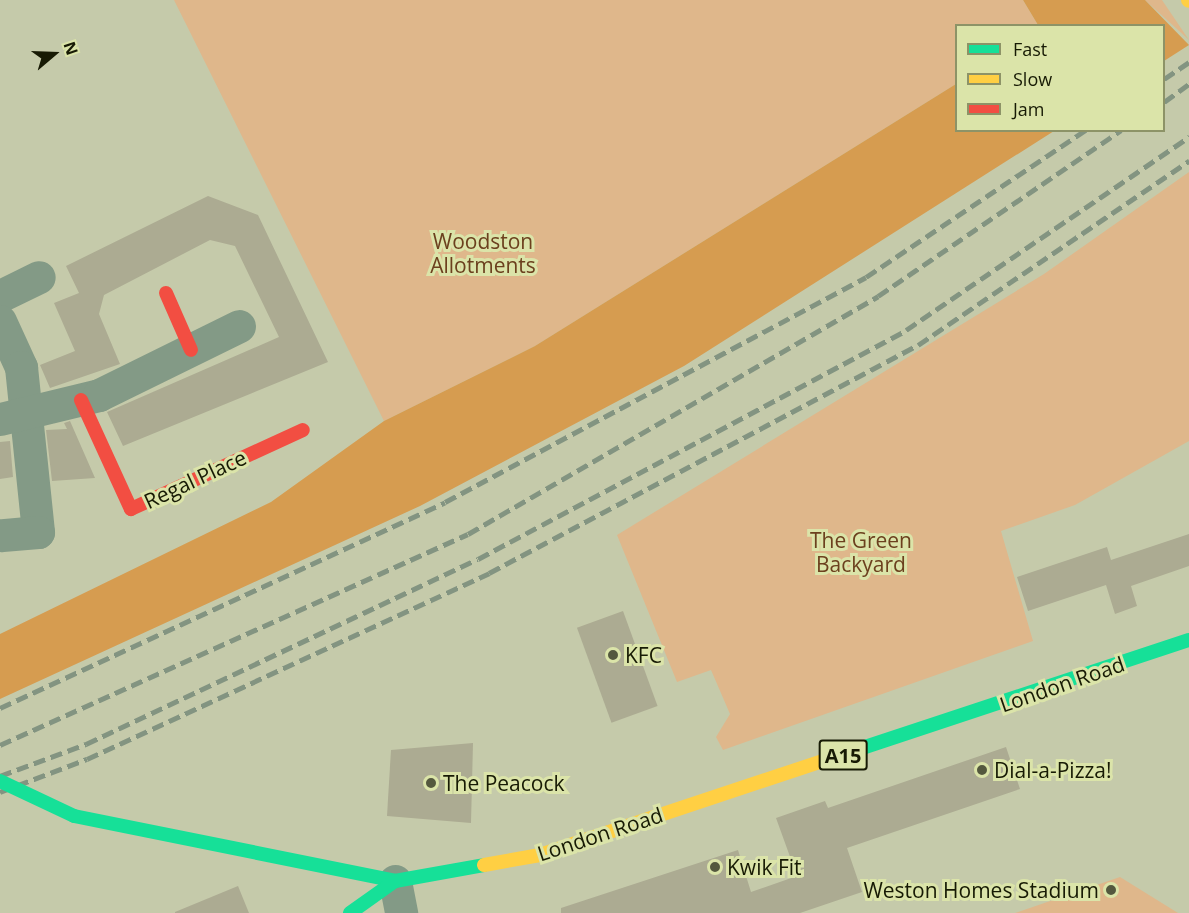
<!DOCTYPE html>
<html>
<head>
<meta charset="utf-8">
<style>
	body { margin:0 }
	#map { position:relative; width:1189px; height:913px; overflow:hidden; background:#c5caaa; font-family:"Open Sans",sans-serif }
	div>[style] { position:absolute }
	.green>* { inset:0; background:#dfb78b }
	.forest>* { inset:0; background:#d69c50 }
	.building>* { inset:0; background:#acab92; transform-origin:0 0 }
	.street>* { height:33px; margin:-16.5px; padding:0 16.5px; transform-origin:16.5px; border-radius:16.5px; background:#839a86 }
	.fast>* { height:14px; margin:-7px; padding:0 7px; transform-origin:7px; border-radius:7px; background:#16e098 }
	.slow>* { height:14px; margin:-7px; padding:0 7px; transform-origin:7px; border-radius:7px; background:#ffcf43 }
	.jam>* { height:14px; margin:-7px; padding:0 7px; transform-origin:7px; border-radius:7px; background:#f24e42 }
	.rail>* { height:4.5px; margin-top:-2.25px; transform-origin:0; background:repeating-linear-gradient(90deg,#839481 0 12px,transparent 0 18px) }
	.fast-bridge>* { height:14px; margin:-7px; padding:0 7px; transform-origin:7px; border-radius:7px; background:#16e098 }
	.dots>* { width:16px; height:16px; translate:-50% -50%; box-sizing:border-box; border:3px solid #dbe4a9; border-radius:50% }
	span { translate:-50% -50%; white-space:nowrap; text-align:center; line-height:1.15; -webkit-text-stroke:6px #dbe4a9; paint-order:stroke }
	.shield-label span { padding:2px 4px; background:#dbe4a9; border:2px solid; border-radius:4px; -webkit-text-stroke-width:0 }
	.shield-label { font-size:20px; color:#171a04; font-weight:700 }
	.park-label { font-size:21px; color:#6c401e }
	.street-label { font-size:21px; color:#171a04 }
	.poi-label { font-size:21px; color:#171a04 }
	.left { translate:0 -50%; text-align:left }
	.right { translate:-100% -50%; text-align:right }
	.legend { position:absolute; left:955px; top:24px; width:210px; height:108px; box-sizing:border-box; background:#dbe4a9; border:2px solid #8d9367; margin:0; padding:8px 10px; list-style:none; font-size:18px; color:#171a04 }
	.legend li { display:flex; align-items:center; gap:12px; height:30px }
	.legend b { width:30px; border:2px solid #8d9367 }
	.north { position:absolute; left:24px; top:24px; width:60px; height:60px; -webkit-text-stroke:4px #dbe4a9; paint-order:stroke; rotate:71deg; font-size:16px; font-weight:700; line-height:24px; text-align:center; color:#171a04 }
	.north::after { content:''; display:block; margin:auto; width:21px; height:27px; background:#171a04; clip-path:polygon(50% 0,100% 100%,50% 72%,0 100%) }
</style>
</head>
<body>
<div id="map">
	<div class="green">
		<div style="clip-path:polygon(174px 0,1023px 0,1038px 25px,956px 26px,956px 84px,535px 346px,384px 421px)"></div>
		<div style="clip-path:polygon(1145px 0,1162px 0,1189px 40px)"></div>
		<div style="clip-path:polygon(1189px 172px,1189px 441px,1075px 505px,1001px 531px,1033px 641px,723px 750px,716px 737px,730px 714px,711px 670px,677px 682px,617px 535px,1044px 274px)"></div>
		<div style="clip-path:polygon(1120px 877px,1178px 913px,1015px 913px)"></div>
	</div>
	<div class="forest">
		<div style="clip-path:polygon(1023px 0,1145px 0,1189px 45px,1164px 61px,1164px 26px,1038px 25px)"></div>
		<div style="clip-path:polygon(956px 84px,956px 130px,1054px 131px,684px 366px,420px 506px,0 699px,0 634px,271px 502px,384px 421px,535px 346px)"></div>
	</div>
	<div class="building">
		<div style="clip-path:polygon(208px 196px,258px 215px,328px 362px,123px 446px,107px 412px,279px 337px,235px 246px,210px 240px,104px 295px,99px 314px,120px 364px,50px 388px,40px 365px,75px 351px,54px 303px,79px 293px,66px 266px)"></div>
		<div style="clip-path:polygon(70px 421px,95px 478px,52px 481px,46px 430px,67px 429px,64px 423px)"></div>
		<div style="clip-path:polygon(10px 441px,13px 477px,0 479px,0 442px)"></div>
		<div style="clip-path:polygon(1189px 534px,1189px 566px,1131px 586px,1137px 606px,1115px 614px,1106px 585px,1028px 611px,1017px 577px,1107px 547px,1111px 560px)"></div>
		<div style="left:623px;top:611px;width:101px;height:49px;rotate:70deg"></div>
		<div style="clip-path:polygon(473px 743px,471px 823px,387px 816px,391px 750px)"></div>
		<div style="clip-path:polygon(1006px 747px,1020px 789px,847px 848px,862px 892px,800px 913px,561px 913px,561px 908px,738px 850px,751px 892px,797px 876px,776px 818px,825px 801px,828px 808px)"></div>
		<div style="clip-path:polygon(238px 886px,249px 913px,175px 913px,175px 912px)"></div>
	</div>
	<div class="street">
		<div style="left:0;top:296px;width:43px;rotate:-26deg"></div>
		<div style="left:0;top:321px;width:51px;rotate:65.5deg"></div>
		<div style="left:21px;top:367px;width:166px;rotate:84.1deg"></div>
		<div style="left:38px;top:532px;width:36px;rotate:175deg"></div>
		<div style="left:0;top:419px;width:102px;rotate:-13.6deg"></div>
		<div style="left:99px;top:395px;width:156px;rotate:-26.2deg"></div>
		<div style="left:395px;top:881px;width:33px;rotate:79deg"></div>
	</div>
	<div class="fast">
		<div style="left:850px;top:752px;width:357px;rotate:-18.3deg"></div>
		<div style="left:74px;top:816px;width:328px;rotate:11.4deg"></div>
		<div style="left:395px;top:881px;width:90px;rotate:-10.2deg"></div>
		<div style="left:350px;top:913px;width:55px;rotate:-35.4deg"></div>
	</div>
	<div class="slow">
		<div style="left:1188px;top:0;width:1px;rotate:45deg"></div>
		<div style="left:484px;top:865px;width:57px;rotate:-10.1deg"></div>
		<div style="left:540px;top:855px;width:327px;rotate:-18.4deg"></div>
	</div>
	<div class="jam">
		<div style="left:166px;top:293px;width:62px;rotate:66.3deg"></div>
		<div style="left:81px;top:400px;width:120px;rotate:65.4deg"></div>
		<div style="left:131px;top:509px;width:189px;rotate:-24.7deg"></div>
	</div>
	<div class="rail">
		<div style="left:1164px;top:79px;width:30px;rotate:-34deg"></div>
		<div style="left:1164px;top:102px;width:31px;rotate:-36deg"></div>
		<div style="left:0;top:708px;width:490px;rotate:-24.8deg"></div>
		<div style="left:445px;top:502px;width:477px;rotate:-28.1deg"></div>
		<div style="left:866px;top:277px;width:265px;rotate:-33.8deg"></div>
		<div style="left:0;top:745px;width:513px;rotate:-24.27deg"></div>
		<div style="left:468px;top:534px;width:474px;rotate:-30.1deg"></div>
		<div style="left:878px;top:296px;width:294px;rotate:-34.3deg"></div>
		<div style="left:0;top:776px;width:92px;rotate:-20.4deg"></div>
		<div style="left:86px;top:744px;width:433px;rotate:-25.3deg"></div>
		<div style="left:478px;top:559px;width:485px;rotate:-28.1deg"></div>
		<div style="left:906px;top:330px;width:343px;rotate:-34.3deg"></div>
		<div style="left:0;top:792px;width:93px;rotate:-20.8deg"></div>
		<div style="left:87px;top:759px;width:443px;rotate:-24.8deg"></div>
		<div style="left:489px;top:573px;width:486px;rotate:-28deg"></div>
		<div style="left:918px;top:345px;width:328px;rotate:-34.2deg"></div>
	</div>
	<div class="fast-bridge">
		<div style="left:0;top:781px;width:82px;rotate:25.3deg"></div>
	</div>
	<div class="dots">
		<div style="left:613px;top:655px;background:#54583e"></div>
		<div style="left:982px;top:770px;background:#54583e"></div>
		<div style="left:431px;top:783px;background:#54583e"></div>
		<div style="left:715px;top:867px;background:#54583e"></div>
		<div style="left:1111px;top:890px;background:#54583e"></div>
	</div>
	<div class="shield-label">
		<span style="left:843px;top:755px">A15</span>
	</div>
	<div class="park-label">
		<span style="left:483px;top:253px">Woodston<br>Allotments</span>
		<span style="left:861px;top:552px">The Green<br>Backyard</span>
	</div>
	<div class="street-label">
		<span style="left:195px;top:479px;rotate:-25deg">Regal Place</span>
		<span style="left:1062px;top:684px;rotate:-19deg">London Road</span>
		<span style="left:600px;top:834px;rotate:-18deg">London Road</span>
	</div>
	<div class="poi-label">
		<span class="left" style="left:625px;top:655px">KFC</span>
		<span class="left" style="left:994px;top:770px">Dial-a-Pizza!</span>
		<span class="left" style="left:443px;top:783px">The Peacock</span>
		<span class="left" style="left:727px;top:867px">Kwik Fit</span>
		<span class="right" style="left:1099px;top:890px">Weston Homes Stadium</span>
	</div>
	<ul class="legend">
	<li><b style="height:8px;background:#16e098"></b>Fast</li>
	<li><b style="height:8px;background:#ffcf43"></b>Slow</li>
	<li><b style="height:8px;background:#f24e42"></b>Jam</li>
	</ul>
	<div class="north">N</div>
</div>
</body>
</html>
